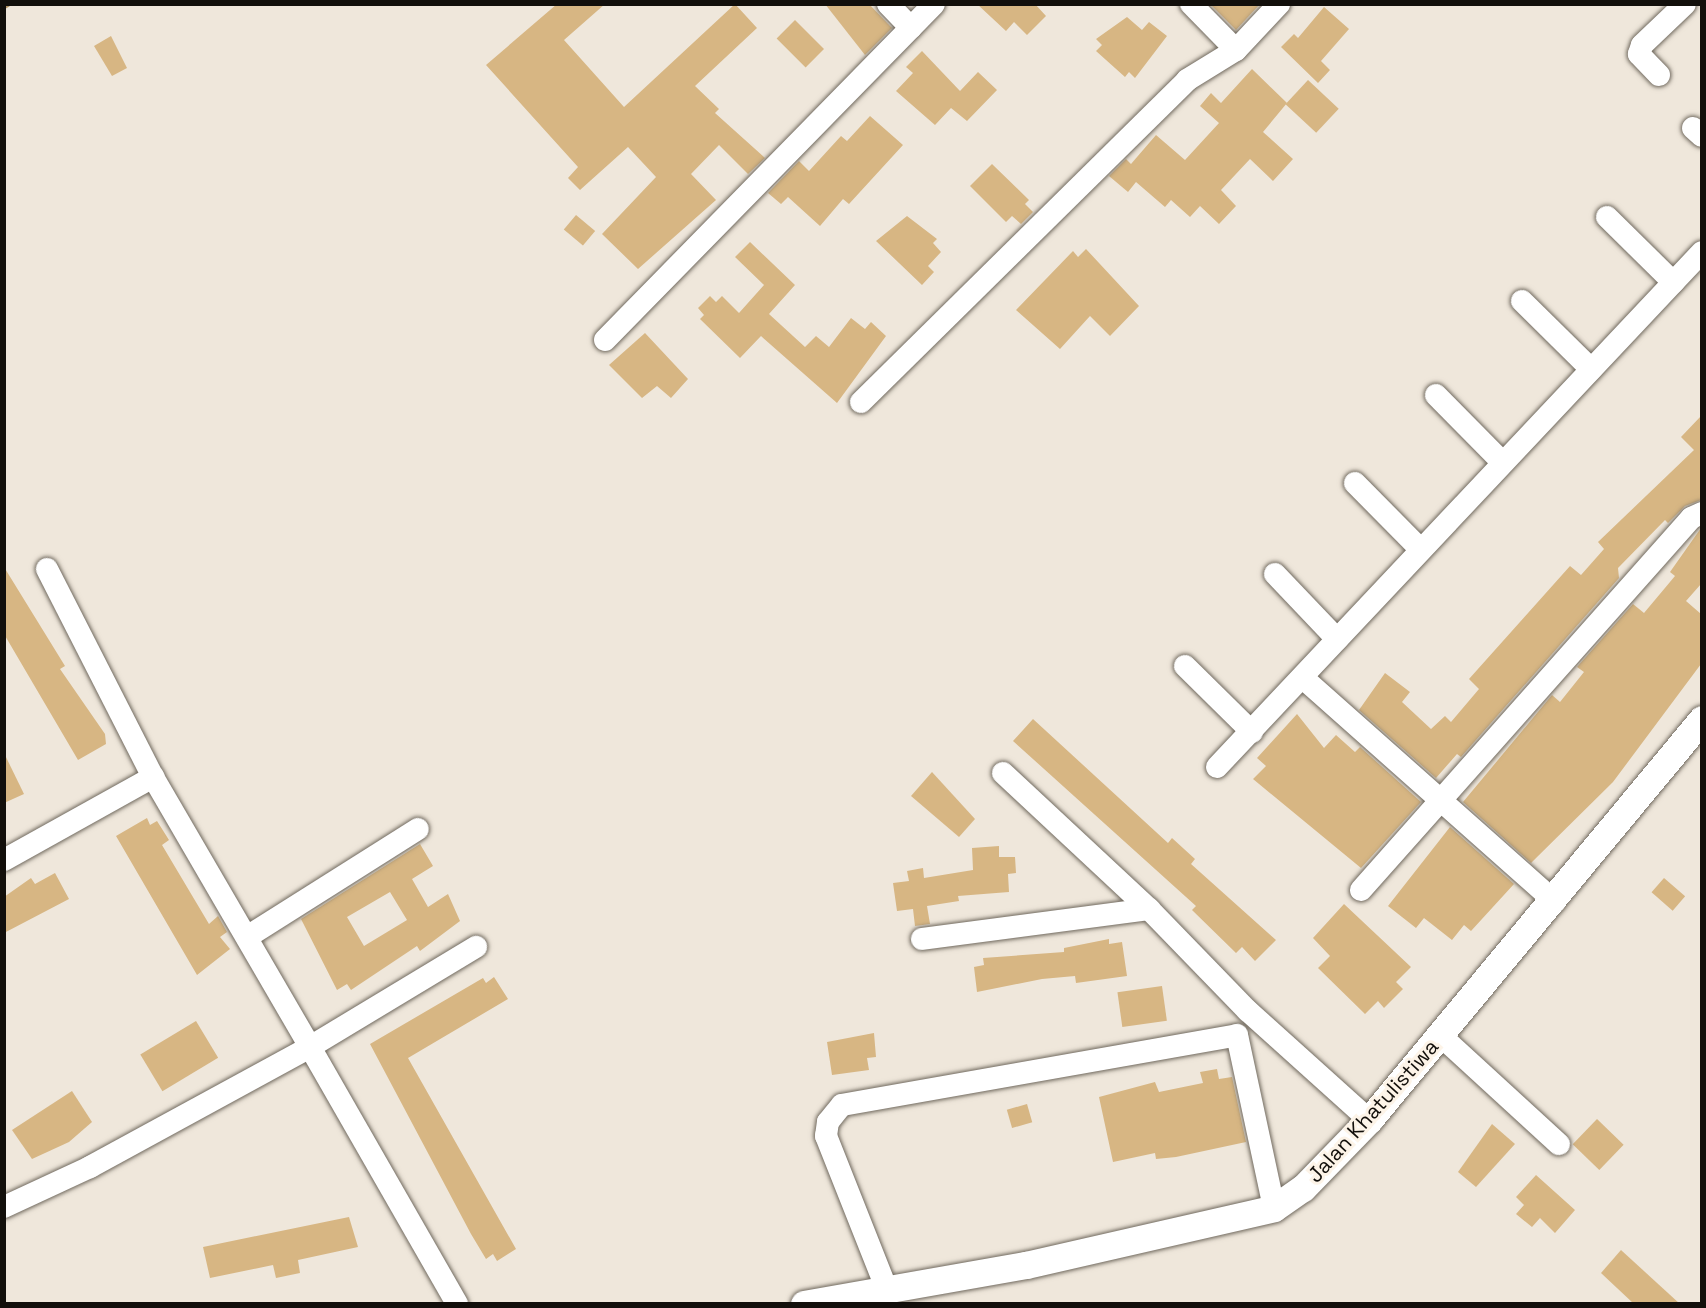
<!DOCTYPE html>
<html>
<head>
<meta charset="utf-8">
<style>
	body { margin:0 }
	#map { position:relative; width:1706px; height:1308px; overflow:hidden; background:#efe7db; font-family:"Space Grotesk",sans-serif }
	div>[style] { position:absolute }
	.stream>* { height:6px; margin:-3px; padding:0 3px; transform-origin:3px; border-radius:3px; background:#af8f5e }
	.building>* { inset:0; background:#d7b683; transform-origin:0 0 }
	.roads { filter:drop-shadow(0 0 2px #70695e) drop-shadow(0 0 2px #70695e) }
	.minor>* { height:22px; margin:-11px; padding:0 11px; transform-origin:11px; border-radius:11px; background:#fff }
	.tertiary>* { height:27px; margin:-13.5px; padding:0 13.5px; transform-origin:13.5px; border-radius:13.5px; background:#fff }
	span { translate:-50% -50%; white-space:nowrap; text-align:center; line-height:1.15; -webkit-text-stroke:6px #fdf4e8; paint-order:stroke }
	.street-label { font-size:21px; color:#120f0b }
	.frame { position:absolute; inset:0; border:6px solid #120f0b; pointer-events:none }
</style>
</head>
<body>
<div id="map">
	<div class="stream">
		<div style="left:4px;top:6px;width:4px;rotate:-27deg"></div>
	</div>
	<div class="building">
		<div style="clip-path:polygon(557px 4px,605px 4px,564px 40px,624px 107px,735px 4px,757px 28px,695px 86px,719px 109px,715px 113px,765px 158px,748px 174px,719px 145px,691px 174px,716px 200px,638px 269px,602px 234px,656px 177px,628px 147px,580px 190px,568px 178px,578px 167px,486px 65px)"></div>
		<div style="clip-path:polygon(825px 4px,869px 4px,892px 28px,865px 55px)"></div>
		<div style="clip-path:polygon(977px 4px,1035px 4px,1046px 16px,1027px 35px,1014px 22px,1006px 31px)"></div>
		<div style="clip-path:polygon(1210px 4px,1260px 4px,1236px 30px)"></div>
		<div style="clip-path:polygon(1324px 7px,1349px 29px,1321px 61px,1330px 70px,1318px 83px,1281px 47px,1294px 34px,1298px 38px)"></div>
		<div style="clip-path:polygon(1127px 17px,1142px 30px,1149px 22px,1167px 36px,1135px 78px,1129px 72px,1125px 77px,1096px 51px,1102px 45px,1096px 39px)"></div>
		<div style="left:795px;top:20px;width:41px;height:26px;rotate:45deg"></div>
		<div style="clip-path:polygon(111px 36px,127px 68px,112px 76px,94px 46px)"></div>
		<div style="clip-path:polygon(922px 51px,960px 91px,978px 72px,997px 90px,967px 121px,951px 108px,935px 125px,896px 91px,913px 73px,906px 67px)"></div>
		<div style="clip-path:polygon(1252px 69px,1287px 103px,1263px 132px,1293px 159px,1273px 181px,1250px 159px,1221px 190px,1236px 206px,1219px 224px,1200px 206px,1190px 217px,1171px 200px,1165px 207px,1136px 182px,1128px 192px,1109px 176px,1126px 159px,1131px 164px,1156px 135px,1185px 160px,1219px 123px,1200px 106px,1211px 93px,1221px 103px)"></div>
		<div style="left:1308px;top:80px;width:42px;height:33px;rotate:43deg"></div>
		<div style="clip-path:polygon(870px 116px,903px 145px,849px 204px,843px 199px,820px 226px,788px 197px,781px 204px,768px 193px,799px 161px,809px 171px,841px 136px,847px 141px)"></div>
		<div style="clip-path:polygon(992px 164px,1029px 200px,1025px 204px,1033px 212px,1021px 224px,1012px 216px,1006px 222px,970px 186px)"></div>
		<div style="left:576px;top:215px;width:25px;height:19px;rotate:40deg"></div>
		<div style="clip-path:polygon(907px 216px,937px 239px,933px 243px,941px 252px,928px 266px,934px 272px,922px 285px,876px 241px)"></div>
		<div style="clip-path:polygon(750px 242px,795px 285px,769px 314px,805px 347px,816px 336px,829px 347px,851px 318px,865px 329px,871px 322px,886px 336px,837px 403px,761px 336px,740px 358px,700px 319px,704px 315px,698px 308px,710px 296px,716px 302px,722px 296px,739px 313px,764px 285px,735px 257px)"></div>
		<div style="clip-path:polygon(1086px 249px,1139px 306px,1110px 336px,1090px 316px,1060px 349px,1016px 310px,1073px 251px,1078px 257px)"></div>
		<div style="clip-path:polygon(645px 333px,688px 379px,671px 398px,657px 386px,642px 398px,609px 365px)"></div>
		<div style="clip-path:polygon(1701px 416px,1701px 500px,1685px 506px,1668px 523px,1665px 520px,1618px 568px,1619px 578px,1461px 757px,1457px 754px,1436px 778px,1359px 710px,1385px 673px,1410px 692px,1402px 702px,1431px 729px,1445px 716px,1451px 722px,1479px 689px,1469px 679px,1570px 566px,1581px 575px,1604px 549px,1598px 542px,1694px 450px,1681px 437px)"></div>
		<div style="clip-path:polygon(1701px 528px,1701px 584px,1686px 601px,1701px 614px,1701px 664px,1613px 782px,1531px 863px,1463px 802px,1552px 695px,1560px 702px,1584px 672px,1577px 667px,1633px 604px,1644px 613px,1675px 576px,1670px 572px)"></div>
		<div style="clip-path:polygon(4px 567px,65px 666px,60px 669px,105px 734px,106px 744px,78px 760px,4px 634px)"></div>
		<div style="clip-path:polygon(1297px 714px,1324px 748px,1336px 735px,1355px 752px,1360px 747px,1421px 802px,1361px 868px,1253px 779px,1266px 766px,1257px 758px)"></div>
		<div style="clip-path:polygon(1033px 719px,1168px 843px,1172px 838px,1195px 859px,1191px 864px,1276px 940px,1255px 961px,1242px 947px,1236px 953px,1192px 910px,1196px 906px,1013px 741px)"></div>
		<div style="clip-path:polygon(4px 753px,24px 794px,4px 803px)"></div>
		<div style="clip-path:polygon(932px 772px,975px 819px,959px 837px,911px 796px)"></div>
		<div style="clip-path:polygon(147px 818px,150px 825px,157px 821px,169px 840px,162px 845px,209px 924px,218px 916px,227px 932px,220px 937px,230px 949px,197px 975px,116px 836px)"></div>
		<div style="clip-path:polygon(1450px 827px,1514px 884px,1471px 931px,1464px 925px,1452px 940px,1424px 918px,1416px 928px,1388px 906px)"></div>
		<div style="clip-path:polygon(evenodd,420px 844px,433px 866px,412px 879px,428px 907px,448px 894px,460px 921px,420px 951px,417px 946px,351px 990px,347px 984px,337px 990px,301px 919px,420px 844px,390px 892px,407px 920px,364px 946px,347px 917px,390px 892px)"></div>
		<div style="clip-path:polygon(999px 846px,999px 857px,1015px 857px,1016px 873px,1008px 874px,1009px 892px,958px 896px,959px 901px,927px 906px,930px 924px,915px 926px,913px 909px,897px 911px,893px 883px,909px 881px,907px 871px,923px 868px,924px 878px,973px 870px,972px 848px)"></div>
		<div style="clip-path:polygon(55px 873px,69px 899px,4px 933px,4px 897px,31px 878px,35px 884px)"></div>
		<div style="left:1664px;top:878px;width:28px;height:19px;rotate:41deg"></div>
		<div style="clip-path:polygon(1344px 904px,1411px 967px,1396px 982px,1403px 989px,1384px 1008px,1378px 1001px,1365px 1014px,1318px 968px,1330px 956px,1313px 938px)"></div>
		<div style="clip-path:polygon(1109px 939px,1109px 944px,1122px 942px,1127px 976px,1076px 983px,1075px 976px,1042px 979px,977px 992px,974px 967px,984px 965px,983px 958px,1064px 952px,1064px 948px)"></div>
		<div style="clip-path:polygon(494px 977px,508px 999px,408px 1058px,516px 1249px,497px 1261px,493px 1254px,486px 1259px,471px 1234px,370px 1044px,483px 978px,486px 983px)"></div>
		<div style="left:1162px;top:986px;width:35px;height:45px;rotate:82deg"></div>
		<div style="left:196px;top:1021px;width:43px;height:65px;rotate:59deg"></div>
		<div style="clip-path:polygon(874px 1033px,876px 1057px,867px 1058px,869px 1070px,832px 1075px,827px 1042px)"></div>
		<div style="clip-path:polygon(1217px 1069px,1219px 1079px,1232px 1077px,1246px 1142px,1176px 1157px,1156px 1159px,1155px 1153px,1113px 1162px,1099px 1097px,1155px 1082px,1159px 1092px,1203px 1083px,1200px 1072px)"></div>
		<div style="clip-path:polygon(72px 1091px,92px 1122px,69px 1142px,32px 1159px,12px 1130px)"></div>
		<div style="left:1027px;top:1104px;width:19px;height:21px;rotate:74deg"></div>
		<div style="left:1597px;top:1119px;width:37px;height:35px;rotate:44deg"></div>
		<div style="clip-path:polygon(1492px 1124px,1515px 1144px,1476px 1187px,1458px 1172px)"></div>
		<div style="clip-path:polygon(1536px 1175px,1575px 1210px,1555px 1233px,1540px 1218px,1532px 1227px,1516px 1214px,1524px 1205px,1516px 1197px)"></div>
		<div style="clip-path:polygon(349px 1217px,358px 1247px,298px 1260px,300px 1273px,276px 1278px,273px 1265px,210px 1278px,203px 1247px)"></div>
		<div style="clip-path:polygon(1621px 1250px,1680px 1304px,1634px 1304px,1601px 1273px)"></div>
	</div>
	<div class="roads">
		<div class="minor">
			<div style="left:888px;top:4px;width:33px;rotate:46deg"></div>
			<div style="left:1191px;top:4px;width:64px;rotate:45.6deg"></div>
			<div style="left:1659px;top:75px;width:29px;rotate:-134deg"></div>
			<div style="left:1639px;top:54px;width:9px;rotate:-72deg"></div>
			<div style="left:1642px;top:45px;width:59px;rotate:-43.6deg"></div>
			<div style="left:1693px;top:128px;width:12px;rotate:42deg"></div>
			<div style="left:1607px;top:217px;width:93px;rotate:44.6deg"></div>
			<div style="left:1522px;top:301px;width:97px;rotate:44.6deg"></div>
			<div style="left:605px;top:340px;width:470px;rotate:-45.6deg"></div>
			<div style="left:1436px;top:395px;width:94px;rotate:45.4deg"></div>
			<div style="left:861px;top:402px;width:458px;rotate:-44.6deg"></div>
			<div style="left:1187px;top:80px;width:57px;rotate:-31.5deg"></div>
			<div style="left:1236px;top:50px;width:63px;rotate:-46.9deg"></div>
			<div style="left:1355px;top:483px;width:93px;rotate:45.4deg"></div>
			<div style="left:47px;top:569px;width:233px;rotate:63deg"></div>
			<div style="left:153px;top:777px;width:312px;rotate:59.8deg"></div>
			<div style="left:310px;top:1047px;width:194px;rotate:-31.1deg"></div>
			<div style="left:1275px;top:574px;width:90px;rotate:46.4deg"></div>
			<div style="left:1185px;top:666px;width:94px;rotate:44.6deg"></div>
			<div style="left:1303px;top:678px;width:337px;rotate:41.6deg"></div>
			<div style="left:1217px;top:767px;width:707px;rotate:-46.72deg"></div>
			<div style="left:1003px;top:773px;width:200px;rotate:43deg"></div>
			<div style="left:1149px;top:909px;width:142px;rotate:45.9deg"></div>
			<div style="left:1248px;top:1011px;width:163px;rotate:42deg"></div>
			<div style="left:4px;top:860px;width:171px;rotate:-29.1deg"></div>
			<div style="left:1361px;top:890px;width:497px;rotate:-48.4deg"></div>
			<div style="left:1691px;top:518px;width:12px;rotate:-24deg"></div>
			<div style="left:247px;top:937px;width:202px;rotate:-32.3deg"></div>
			<div style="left:922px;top:939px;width:229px;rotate:-7.5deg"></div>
			<div style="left:1441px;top:1036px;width:160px;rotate:42.5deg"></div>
			<div style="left:4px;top:1207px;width:95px;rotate:-24.9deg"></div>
			<div style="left:90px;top:1167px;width:251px;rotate:-28.6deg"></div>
			<div style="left:310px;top:1047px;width:296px;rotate:60.2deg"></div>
			<div style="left:887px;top:1290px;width:166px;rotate:-111.6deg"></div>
			<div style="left:826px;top:1136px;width:14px;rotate:-82deg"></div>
			<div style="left:828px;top:1122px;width:22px;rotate:-51deg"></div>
			<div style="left:842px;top:1105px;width:401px;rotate:-10deg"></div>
			<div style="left:1237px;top:1035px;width:177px;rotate:77.9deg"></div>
		</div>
		<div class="tertiary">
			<div style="left:804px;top:1304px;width:225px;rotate:-10deg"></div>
			<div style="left:1026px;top:1265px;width:254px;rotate:-12.9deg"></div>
			<div style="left:1274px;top:1208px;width:35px;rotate:-35deg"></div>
			<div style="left:1303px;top:1188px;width:95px;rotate:-45.9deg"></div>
			<div style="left:1369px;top:1120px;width:521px;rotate:-50.29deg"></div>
		</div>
	</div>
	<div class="street-label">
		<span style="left:1373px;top:1111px;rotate:-48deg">Jalan Khatulistiwa</span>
	</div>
	<div class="frame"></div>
</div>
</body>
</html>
